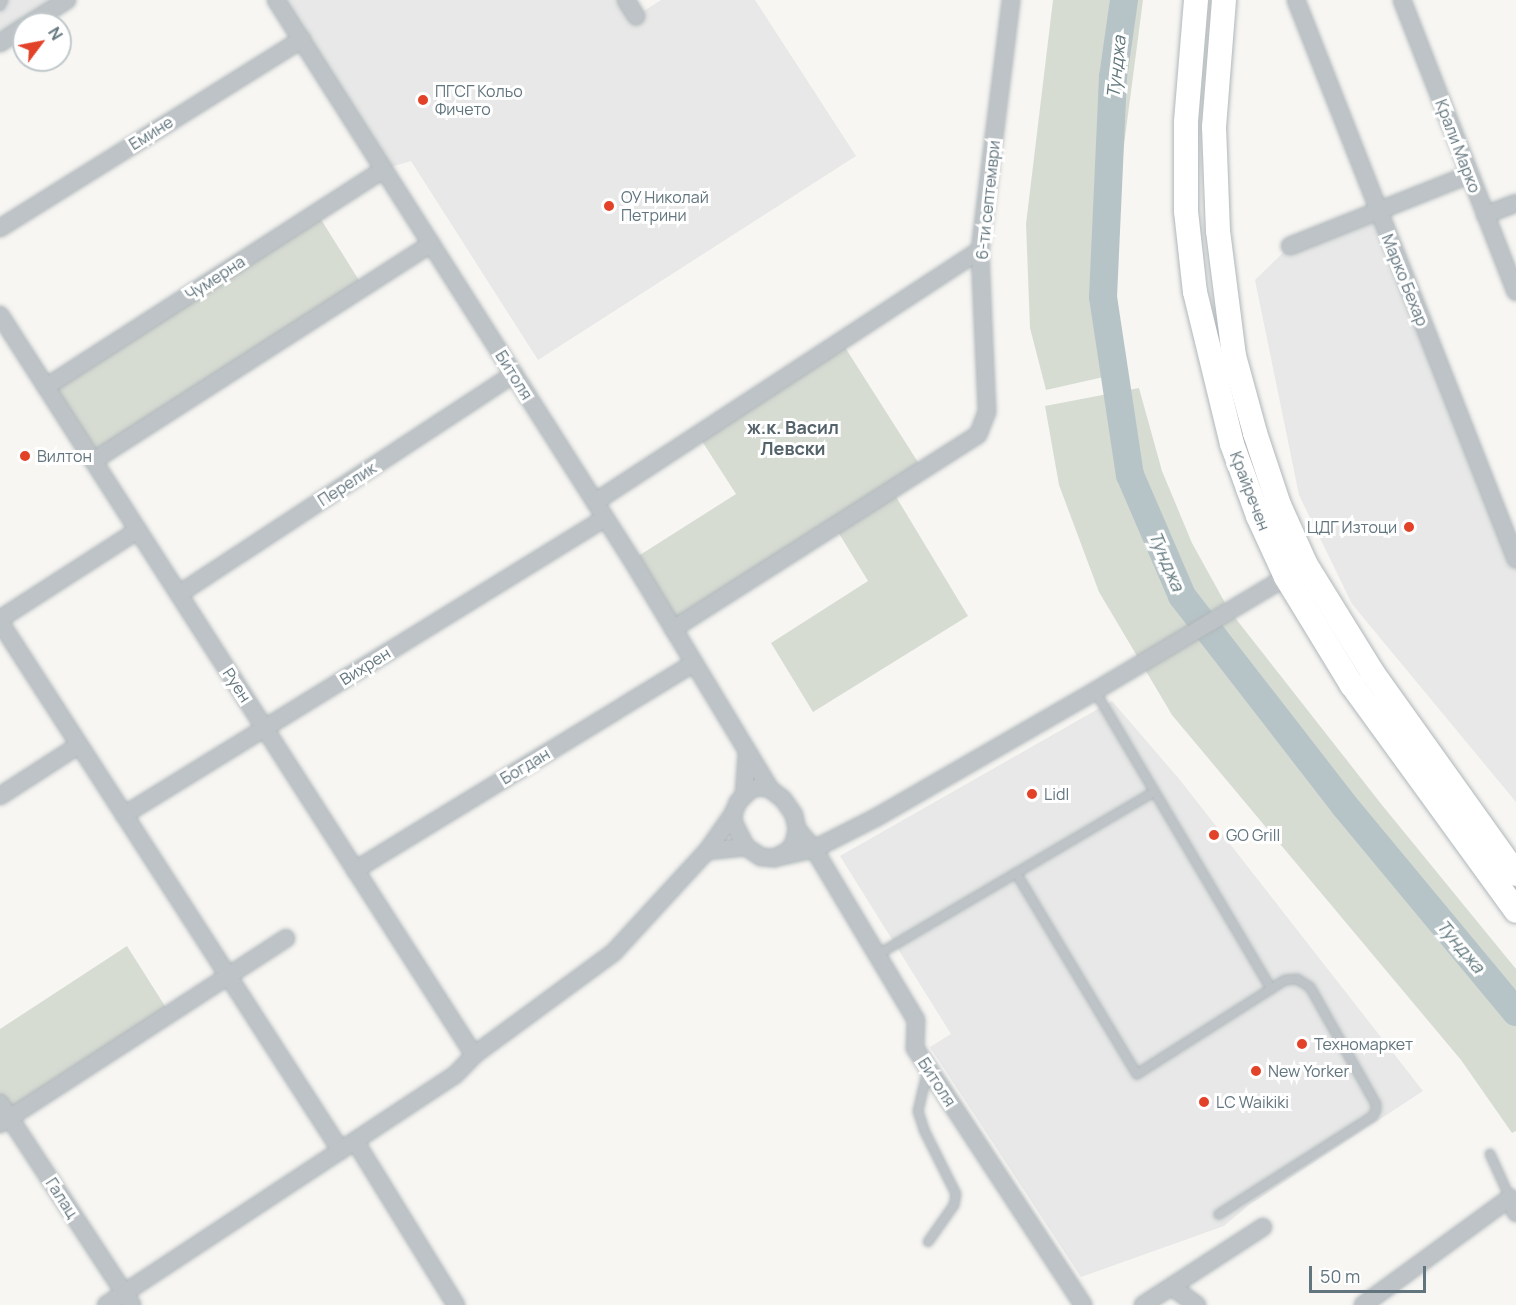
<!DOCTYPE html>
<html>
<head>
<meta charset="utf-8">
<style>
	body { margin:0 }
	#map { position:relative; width:1516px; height:1305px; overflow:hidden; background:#f7f6f3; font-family:Manrope,sans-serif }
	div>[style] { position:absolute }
	.built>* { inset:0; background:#e7e8e7 }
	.green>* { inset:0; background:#d7dcd3; transform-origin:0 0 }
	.river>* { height:28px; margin:-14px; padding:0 14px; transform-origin:14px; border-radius:14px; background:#b7c4c7 }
	.roads { filter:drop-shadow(0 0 2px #b0b7ba) drop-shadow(0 0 2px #b0b7ba) }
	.lane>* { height:8px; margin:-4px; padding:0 4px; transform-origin:4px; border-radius:4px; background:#bdc3c6 }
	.street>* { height:16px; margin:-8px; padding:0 8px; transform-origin:8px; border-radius:8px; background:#bdc3c6 }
	.secondary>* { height:24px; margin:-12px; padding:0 12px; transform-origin:12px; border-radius:12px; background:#fff }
	.dots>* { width:16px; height:16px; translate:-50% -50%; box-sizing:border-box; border:3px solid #fff; border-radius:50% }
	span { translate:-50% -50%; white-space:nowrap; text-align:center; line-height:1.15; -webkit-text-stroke:6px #fff; paint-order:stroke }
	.poi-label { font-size:16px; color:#62757e }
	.left { translate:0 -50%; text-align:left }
	.right { translate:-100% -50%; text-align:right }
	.street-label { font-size:16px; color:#62757e }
	.water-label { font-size:18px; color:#5d757a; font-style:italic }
	.neighbourhood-label { font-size:18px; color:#54626a; font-weight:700 }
	.north { position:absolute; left:12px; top:12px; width:60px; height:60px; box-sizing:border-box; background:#fff; border:2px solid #c0c8cb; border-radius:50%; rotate:58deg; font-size:16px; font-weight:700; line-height:24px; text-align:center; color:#62757e }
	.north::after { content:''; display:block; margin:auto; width:21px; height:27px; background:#e24228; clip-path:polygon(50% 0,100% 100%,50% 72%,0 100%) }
	.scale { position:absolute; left:1309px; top:1266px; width:117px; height:27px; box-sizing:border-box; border:3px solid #62757e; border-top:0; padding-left:8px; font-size:18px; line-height:21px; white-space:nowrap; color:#62757e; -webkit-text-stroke:4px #fff; paint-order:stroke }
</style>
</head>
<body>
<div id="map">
	<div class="built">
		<div style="clip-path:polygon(0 0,67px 0,0 43px)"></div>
		<div style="clip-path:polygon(276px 0,626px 0,636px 16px,661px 0,755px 0,856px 156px,538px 360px,411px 161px,384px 169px)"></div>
		<div style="clip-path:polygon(1378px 211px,1516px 559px,1516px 802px,1352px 604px,1299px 495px,1255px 280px,1290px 246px)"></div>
		<div style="clip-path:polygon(1112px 701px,1180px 780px,1423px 1091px,1249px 1205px,1224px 1226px,1081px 1277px,930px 1047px,951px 1034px,840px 856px)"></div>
	</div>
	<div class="green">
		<div style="clip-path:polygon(1053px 0,1143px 0,1118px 191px,1116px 292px,1126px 372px,1046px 390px,1030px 328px,1026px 224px)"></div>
		<div style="left:317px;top:213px;width:88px;height:322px;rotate:58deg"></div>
		<div style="clip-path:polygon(841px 341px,923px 470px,892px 490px,968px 616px,813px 712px,771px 643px,868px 581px,835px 527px,673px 629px,632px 560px,736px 494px,698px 435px)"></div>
		<div style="clip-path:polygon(1139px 388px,1162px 471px,1192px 543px,1229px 610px,1382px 805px,1516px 969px,1516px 1131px,1512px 1133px,1461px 1060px,1172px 715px,1099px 592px,1059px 485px,1045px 406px)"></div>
		<div style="clip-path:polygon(127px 946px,170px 1014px,10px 1118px,0 1103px,0 1029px)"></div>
	</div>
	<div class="river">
		<div style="left:1124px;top:0;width:78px;rotate:98.1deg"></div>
		<div style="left:1113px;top:77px;width:220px;rotate:92.6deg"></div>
		<div style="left:1103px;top:297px;width:180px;rotate:81.4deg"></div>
		<div style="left:1130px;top:475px;width:132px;rotate:66.7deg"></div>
		<div style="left:1182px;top:596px;width:264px;rotate:52.2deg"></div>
		<div style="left:1344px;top:805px;width:269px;rotate:50.3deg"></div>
	</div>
	<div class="roads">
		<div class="lane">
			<div style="left:0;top:6px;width:7px;rotate:-63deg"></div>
			<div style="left:1095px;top:691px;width:346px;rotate:59.4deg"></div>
			<div style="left:1016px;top:873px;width:235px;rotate:59deg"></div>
			<div style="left:1137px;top:1074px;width:175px;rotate:-32.4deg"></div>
			<div style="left:1285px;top:980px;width:12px;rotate:-5deg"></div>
			<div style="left:1297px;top:979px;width:15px;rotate:32deg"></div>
			<div style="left:1310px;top:987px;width:134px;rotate:60.6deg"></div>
			<div style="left:1376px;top:1104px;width:6px;rotate:90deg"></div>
			<div style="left:1376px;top:1110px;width:7px;rotate:117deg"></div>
			<div style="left:1373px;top:1116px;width:183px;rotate:147.5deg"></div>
			<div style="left:877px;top:955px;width:321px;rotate:-30.5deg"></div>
			<div style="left:928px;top:1069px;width:43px;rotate:103.4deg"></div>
			<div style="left:918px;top:1111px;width:22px;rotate:72deg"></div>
			<div style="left:925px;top:1132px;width:69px;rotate:63.4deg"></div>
			<div style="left:956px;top:1194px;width:11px;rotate:100deg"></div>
			<div style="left:954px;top:1205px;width:45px;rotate:125.1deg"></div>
			<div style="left:1490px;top:1154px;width:48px;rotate:65.6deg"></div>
		</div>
		<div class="street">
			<div style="left:276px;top:0;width:664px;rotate:57.56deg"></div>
			<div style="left:632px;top:560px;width:267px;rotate:58.9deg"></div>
			<div style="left:626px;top:0;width:19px;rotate:58deg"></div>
			<div style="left:1296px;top:0;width:601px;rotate:68.52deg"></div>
			<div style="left:1402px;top:0;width:313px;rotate:68.7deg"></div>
			<div style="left:29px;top:24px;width:45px;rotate:-32.3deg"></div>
			<div style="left:0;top:43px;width:29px;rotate:-34deg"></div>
			<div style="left:1485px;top:215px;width:33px;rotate:-21deg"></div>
			<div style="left:0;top:228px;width:356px;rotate:-32deg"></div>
			<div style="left:1290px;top:246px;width:192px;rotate:-21.7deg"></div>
			<div style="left:0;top:315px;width:879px;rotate:57.36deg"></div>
			<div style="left:46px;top:387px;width:402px;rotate:-32.8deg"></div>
			<div style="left:93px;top:461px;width:402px;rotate:-32.7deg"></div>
			<div style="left:595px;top:502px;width:460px;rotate:-33.2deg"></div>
			<div style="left:179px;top:594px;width:401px;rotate:-33.3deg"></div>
			<div style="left:0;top:619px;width:164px;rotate:-32.8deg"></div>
			<div style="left:0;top:622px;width:629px;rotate:57.19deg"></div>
			<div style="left:673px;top:629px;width:361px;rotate:-32.5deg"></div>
			<div style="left:978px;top:435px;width:25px;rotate:-69deg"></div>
			<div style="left:987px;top:412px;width:162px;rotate:-92.5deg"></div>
			<div style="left:980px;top:250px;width:252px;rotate:-82.9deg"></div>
			<div style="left:761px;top:787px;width:9px;rotate:13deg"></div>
			<div style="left:770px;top:789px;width:16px;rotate:38deg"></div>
			<div style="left:783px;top:799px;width:19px;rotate:55deg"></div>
			<div style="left:794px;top:815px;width:14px;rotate:78deg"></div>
			<div style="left:797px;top:829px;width:14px;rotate:102deg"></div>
			<div style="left:794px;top:843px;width:10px;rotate:127deg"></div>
			<div style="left:788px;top:851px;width:16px;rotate:153deg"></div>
			<div style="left:774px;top:858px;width:13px;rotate:-176deg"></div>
			<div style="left:761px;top:857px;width:18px;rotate:-146deg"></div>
			<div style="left:746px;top:847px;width:27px;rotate:-117deg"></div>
			<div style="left:734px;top:823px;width:9px;rotate:-96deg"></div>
			<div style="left:733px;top:814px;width:13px;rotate:-67deg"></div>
			<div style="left:738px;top:802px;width:18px;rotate:-45deg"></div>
			<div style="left:751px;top:789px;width:10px;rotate:-11deg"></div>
			<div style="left:744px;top:794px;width:42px;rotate:-85.9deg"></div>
			<div style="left:0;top:796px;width:94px;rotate:-32.8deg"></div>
			<div style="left:124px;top:815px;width:565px;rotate:-31.69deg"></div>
			<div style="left:797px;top:829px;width:26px;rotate:50deg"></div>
			<div style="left:814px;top:849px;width:199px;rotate:59.2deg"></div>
			<div style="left:916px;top:1020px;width:28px;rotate:92deg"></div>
			<div style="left:915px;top:1048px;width:307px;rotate:56.8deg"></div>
			<div style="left:707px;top:851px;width:39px;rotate:-6deg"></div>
			<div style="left:774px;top:858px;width:41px;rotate:-12.7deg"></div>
			<div style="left:814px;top:849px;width:71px;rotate:-26.9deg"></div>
			<div style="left:877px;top:817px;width:252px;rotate:-30deg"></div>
			<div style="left:1095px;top:691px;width:233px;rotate:-30.8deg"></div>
			<div style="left:355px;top:870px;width:397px;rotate:-31.4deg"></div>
			<div style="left:0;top:1103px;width:241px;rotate:56.8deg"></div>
			<div style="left:0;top:1124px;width:341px;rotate:-33deg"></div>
			<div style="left:355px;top:1141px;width:193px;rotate:58.4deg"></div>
			<div style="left:1172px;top:1287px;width:31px;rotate:36deg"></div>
			<div style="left:106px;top:1305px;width:418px;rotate:-33.4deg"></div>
			<div style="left:455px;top:1075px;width:28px;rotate:-46deg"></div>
			<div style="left:474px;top:1055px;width:174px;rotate:-36.3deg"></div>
			<div style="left:614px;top:952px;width:137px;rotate:-47.4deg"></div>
			<div style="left:707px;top:851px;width:45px;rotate:-54.9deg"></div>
			<div style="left:1143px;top:1305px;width:143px;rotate:-33deg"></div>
			<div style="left:1363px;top:1305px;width:182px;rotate:-36.1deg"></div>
			<div style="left:1510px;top:1198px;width:16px;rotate:68deg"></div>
		</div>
		<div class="secondary">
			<div style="left:1196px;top:0;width:122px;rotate:94.7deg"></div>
			<div style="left:1186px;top:122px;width:89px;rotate:90deg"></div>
			<div style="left:1186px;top:211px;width:81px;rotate:83.7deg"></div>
			<div style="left:1195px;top:292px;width:156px;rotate:76.3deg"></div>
			<div style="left:1232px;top:444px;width:77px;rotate:70.1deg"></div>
			<div style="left:1258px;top:516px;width:67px;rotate:65.3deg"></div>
			<div style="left:1286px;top:577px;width:127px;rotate:58.6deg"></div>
			<div style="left:1352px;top:685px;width:279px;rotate:54deg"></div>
			<div style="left:1224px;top:0;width:127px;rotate:94.5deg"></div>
			<div style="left:1214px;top:127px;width:104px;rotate:87.8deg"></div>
			<div style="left:1218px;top:231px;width:126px;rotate:82.7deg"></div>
			<div style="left:1234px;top:356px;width:80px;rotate:74.7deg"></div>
			<div style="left:1255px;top:433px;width:76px;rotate:71.6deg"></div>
			<div style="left:1279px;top:505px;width:66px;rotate:65.8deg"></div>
			<div style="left:1306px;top:565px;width:126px;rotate:58.3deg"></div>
			<div style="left:1372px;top:672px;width:248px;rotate:54.5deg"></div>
		</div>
	</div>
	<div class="dots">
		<div style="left:423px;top:100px;background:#e24228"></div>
		<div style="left:609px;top:206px;background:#e24228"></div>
		<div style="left:25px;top:456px;background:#e24228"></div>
		<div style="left:1409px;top:527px;background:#e24228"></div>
		<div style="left:1032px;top:794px;background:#e24228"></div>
		<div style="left:1214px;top:835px;background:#e24228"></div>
		<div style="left:1302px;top:1044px;background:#e24228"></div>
		<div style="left:1256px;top:1071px;background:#e24228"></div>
		<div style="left:1204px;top:1102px;background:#e24228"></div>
	</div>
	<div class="poi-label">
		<span class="left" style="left:435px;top:100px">ПГСГ Кольо<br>Фичето</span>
		<span class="left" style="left:621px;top:206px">ОУ Николай<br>Петрини</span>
		<span class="left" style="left:37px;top:456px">Вилтон</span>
		<span class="right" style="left:1397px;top:527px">ЦДГ Изтоци</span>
		<span class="left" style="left:1044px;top:794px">Lidl</span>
		<span class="left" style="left:1226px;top:835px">GO Grill</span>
		<span class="left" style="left:1314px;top:1044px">Техномаркет</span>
		<span class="left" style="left:1268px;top:1071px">New Yorker</span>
		<span class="left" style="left:1216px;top:1102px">LC Waikiki</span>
	</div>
	<div class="street-label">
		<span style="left:151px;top:133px;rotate:-32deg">Емине</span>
		<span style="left:1458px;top:146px;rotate:69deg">Крали Марко</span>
		<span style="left:988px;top:200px;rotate:-84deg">6-ти септември</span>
		<span style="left:215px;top:278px;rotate:-33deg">Чумерна</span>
		<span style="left:1405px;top:280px;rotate:68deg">Марко Бехар</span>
		<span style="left:514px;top:375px;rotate:58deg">Битоля</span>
		<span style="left:347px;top:484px;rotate:-33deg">Перелик</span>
		<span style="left:1250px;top:491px;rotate:69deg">Крайречен</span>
		<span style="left:365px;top:666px;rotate:-32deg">Вихрен</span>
		<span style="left:237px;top:685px;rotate:57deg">Руен</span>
		<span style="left:525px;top:766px;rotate:-31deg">Богдан</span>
		<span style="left:937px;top:1082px;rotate:57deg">Битоля</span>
		<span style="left:62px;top:1198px;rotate:57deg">Галац</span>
	</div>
	<div class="water-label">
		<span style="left:1116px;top:67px;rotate:-84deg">Тунджа</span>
		<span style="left:1167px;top:561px;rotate:67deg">Тунджа</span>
		<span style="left:1461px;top:946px;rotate:50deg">Тунджа</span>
	</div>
	<div class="neighbourhood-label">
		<span style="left:793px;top:438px">ж.к. Васил<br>Левски</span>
	</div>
	<div class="north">N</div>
	<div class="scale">50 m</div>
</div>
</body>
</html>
